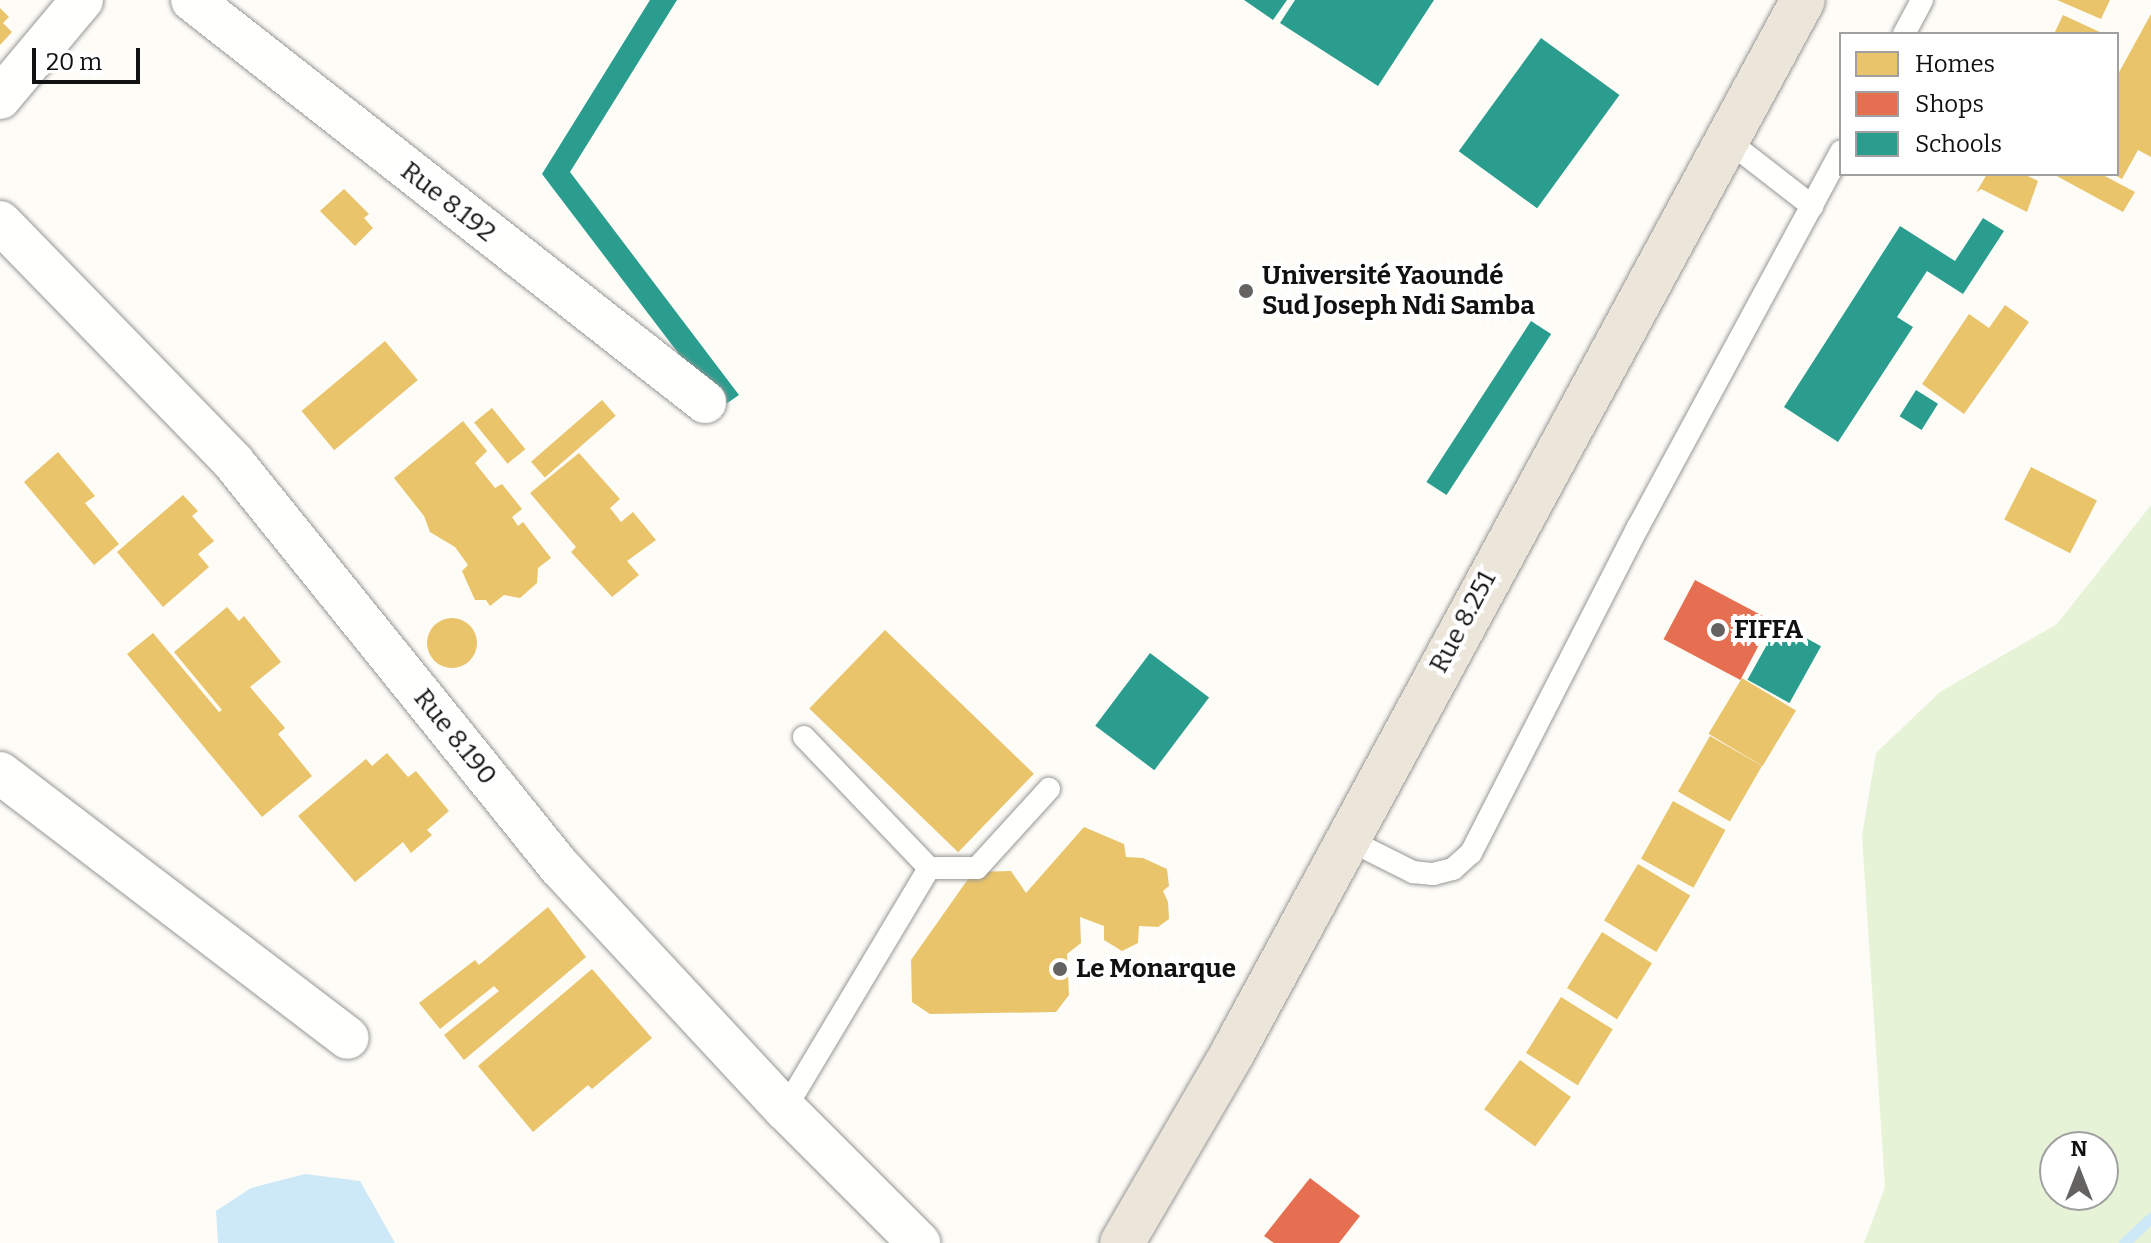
<!DOCTYPE html>
<html>
<head>
<meta charset="utf-8">
<style>
	body { margin:0 }
	#map { position:relative; width:2151px; height:1243px; overflow:hidden; background:#fdfcf7; font-family:Bitter,serif }
	div>[style] { position:absolute }
	.green>* { inset:0; background:#e7f3d7 }
	.water>* { inset:0; background:#cde8f7 }
	.homes>* { inset:0; background:#e9c46a; transform-origin:0 0 }
	.round { border-radius:50% }
	.shops>* { inset:0; background:#e76f51; transform-origin:0 0 }
	.schools>* { inset:0; background:#2a9d8f; transform-origin:0 0 }
	.stream>* { height:11px; margin:-5.5px; padding:0 5.5px; transform-origin:5.5px; border-radius:5.5px; background:#cde8f7 }
	.roads { filter:drop-shadow(0 0 2px #979795) drop-shadow(0 0 2px #979795) }
	.service>* { height:22px; margin:-11px; padding:0 11px; transform-origin:11px; border-radius:11px; background:#fffffe }
	.minor>* { height:42px; margin:-21px; padding:0 21px; transform-origin:21px; border-radius:21px; background:#fffffe }
	.trunk>* { height:44px; margin:-22px; padding:0 22px; transform-origin:22px; border-radius:22px; background:#ece5da }
	.dots>* { width:22px; height:22px; translate:-50% -50%; box-sizing:border-box; border:4px solid #fff; border-radius:50% }
	span { translate:-50% -50%; white-space:nowrap; text-align:center; line-height:1.15; -webkit-text-stroke:8px #fff; paint-order:stroke }
	.street-label { font-size:26px; color:#111 }
	.poi-label { font-size:26px; color:#111; font-weight:700 }
	.left { translate:0 -50%; text-align:left }
	.legend { position:absolute; left:1839px; top:32px; width:280px; height:144px; box-sizing:border-box; background:#fff; border:2px solid #a0a0a0; margin:0; padding:10px 14px; list-style:none; font-size:24px; color:#111 }
	.legend li { display:flex; align-items:center; gap:16px; height:40px }
	.legend b { width:40px; border:2px solid #a0a0a0 }
	.north { position:absolute; left:2039px; top:1131px; width:80px; height:80px; box-sizing:border-box; background:#fff; border:2px solid #a0a0a0; border-radius:50%; rotate:0deg; font-size:22px; font-weight:700; line-height:32px; text-align:center; color:#111 }
	.north::after { content:''; display:block; margin:auto; width:28px; height:36px; background:#646362; clip-path:polygon(50% 0,100% 100%,50% 72%,0 100%) }
	.scale { position:absolute; left:32px; top:48px; width:108px; height:36px; box-sizing:border-box; border:4px solid #111; border-top:0; padding-left:10px; font-size:24px; line-height:28px; white-space:nowrap; color:#111; -webkit-text-stroke:6px #fff; paint-order:stroke }
</style>
</head>
<body>
<div id="map">
	<div class="green">
		<div style="clip-path:polygon(evenodd,2151px 505px,2151px 1243px,1864px 1243px,1885px 1187px,1862px 836px,1876px 753px,1940px 692px,2057px 624px,2151px 505px,2055px 1147px,2103px 1147px,2103px 1195px,2055px 1195px,2055px 1147px)"></div>
	</div>
	<div class="water">
		<div style="clip-path:polygon(305px 1174px,360px 1181px,395px 1243px,218px 1243px,216px 1211px,251px 1188px)"></div>
	</div>
	<div class="homes">
		<div style="clip-path:polygon(2057px 0,2110px 0,2101px 19px)"></div>
		<div style="clip-path:polygon(0 8px,9px 17px,3px 23px,12px 32px,0 45px)"></div>
		<div style="clip-path:polygon(2151px 14px,2151px 157px,2138px 150px,2122px 179px,2113px 174px,2117px 174px,2117px 76px)"></div>
		<div style="clip-path:polygon(2063px 15px,2104px 34px,2054px 34px)"></div>
		<div style="clip-path:polygon(1987px 174px,2024px 174px,2038px 181px,2027px 212px,1981px 189px,1976px 193px)"></div>
		<div style="clip-path:polygon(2053px 174px,2101px 174px,2135px 192px,2123px 212px)"></div>
		<div style="clip-path:polygon(344px 189px,369px 214px,364px 218px,373px 228px,355px 246px,320px 211px)"></div>
		<div style="clip-path:polygon(2005px 305px,2029px 322px,1964px 414px,1922px 384px,1969px 314px,1989px 328px)"></div>
		<div style="left:385px;top:341px;width:51px;height:109px;rotate:50deg"></div>
		<div style="left:602px;top:400px;width:21px;height:94px;rotate:49deg"></div>
		<div style="left:492px;top:408px;width:53px;height:23px;rotate:51deg"></div>
		<div style="clip-path:polygon(463px 421px,487px 451px,475px 463px,495px 488px,502px 484px,522px 509px,512px 517px,518px 526px,523px 522px,551px 558px,538px 568px,537px 583px,520px 598px,504px 595px,490px 606px,486px 600px,475px 600px,462px 571px,468px 565px,455px 547px,430px 532px,424px 516px,394px 478px)"></div>
		<div style="clip-path:polygon(58px 452px,95px 496px,85px 503px,119px 544px,94px 565px,24px 482px)"></div>
		<div style="clip-path:polygon(579px 453px,620px 499px,610px 508px,621px 522px,633px 512px,656px 540px,627px 561px,639px 575px,612px 597px,571px 552px,576px 547px,530px 493px)"></div>
		<div style="left:2031px;top:467px;width:74px;height:59px;rotate:27deg"></div>
		<div style="clip-path:polygon(183px 495px,198px 511px,192px 516px,214px 541px,198px 554px,209px 567px,163px 607px,117px 552px)"></div>
		<div style="clip-path:polygon(227px 607px,239px 621px,244px 616px,281px 662px,250px 687px,285px 728px,278px 734px,312px 776px,262px 817px,127px 654px,153px 633px,219px 712px,222px 710px,174px 652px)"></div>
		<div class="round" style="left:427px;top:618px;width:50px;height:50px"></div>
		<div style="left:885px;top:630px;width:207px;height:109px;rotate:44deg"></div>
		<div style="left:1742px;top:678px;width:63px;height:65px;rotate:31deg"></div>
		<div style="left:1710px;top:736px;width:60px;height:64px;rotate:30deg"></div>
		<div style="clip-path:polygon(387px 753px,408px 777px,416px 771px,449px 811px,427px 830px,432px 835px,411px 853px,403px 842px,355px 882px,298px 816px,366px 759px,372px 766px)"></div>
		<div style="left:1673px;top:801px;width:60px;height:66px;rotate:29deg"></div>
		<div style="clip-path:polygon(1084px 827px,1124px 844px,1126px 857px,1143px 858px,1167px 869px,1169px 886px,1163px 891px,1168px 902px,1169px 919px,1158px 927px,1139px 926px,1138px 943px,1122px 951px,1104px 940px,1104px 926px,1080px 917px,1081px 943px,1067px 954px,1069px 995px,1056px 1012px,930px 1014px,912px 1002px,911px 960px,973px 872px,1011px 871px,1026px 893px)"></div>
		<div style="left:1638px;top:864px;width:61px;height:66px;rotate:31deg"></div>
		<div style="clip-path:polygon(548px 907px,586px 957px,464px 1060px,444px 1035px,499px 991px,494px 986px,440px 1029px,419px 1003px,475px 960px,479px 965px)"></div>
		<div style="left:1602px;top:932px;width:59px;height:66px;rotate:32deg"></div>
		<div style="clip-path:polygon(592px 969px,652px 1038px,592px 1089px,588px 1085px,533px 1132px,478px 1066px)"></div>
		<div style="left:1561px;top:997px;width:61px;height:66px;rotate:32deg"></div>
		<div style="left:1520px;top:1060px;width:63px;height:61px;rotate:36deg"></div>
	</div>
	<div class="shops">
		<div style="left:1695px;top:580px;width:87px;height:67px;rotate:28deg"></div>
		<div style="clip-path:polygon(1310px 1178px,1360px 1216px,1339px 1243px,1274px 1243px,1264px 1236px)"></div>
	</div>
	<div class="schools">
		<div style="clip-path:polygon(650px 0,677px 0,570px 172px,739px 395px,720px 408px,542px 174px)"></div>
		<div style="clip-path:polygon(1244px 0,1287px 0,1273px 20px)"></div>
		<div style="clip-path:polygon(1295px 0,1434px 0,1378px 86px,1280px 23px)"></div>
		<div style="left:1541px;top:38px;width:97px;height:140px;rotate:36deg"></div>
		<div style="clip-path:polygon(1983px 218px,2004px 231px,1963px 294px,1927px 271px,1897px 317px,1913px 327px,1838px 442px,1784px 407px,1900px 226px,1955px 261px)"></div>
		<div style="left:1531px;top:321px;width:24px;height:192px;rotate:33deg"></div>
		<div style="left:1916px;top:390px;width:26px;height:31px;rotate:32deg"></div>
		<div style="left:1779px;top:623px;width:48px;height:65px;rotate:29deg"></div>
		<div style="left:1150px;top:653px;width:74px;height:91px;rotate:37deg"></div>
	</div>
	<div class="stream">
		<div style="left:2124px;top:1243px;width:37px;rotate:-43deg"></div>
	</div>
	<div class="roads">
		<div class="service">
			<div style="left:1904px;top:34px;width:38px;rotate:-62deg"></div>
			<div style="left:1727px;top:140px;width:108px;rotate:37.8deg"></div>
			<div style="left:804px;top:737px;width:181px;rotate:46.3deg"></div>
			<div style="left:929px;top:868px;width:48px"></div>
			<div style="left:977px;top:868px;width:107px;rotate:-47.7deg"></div>
			<div style="left:1347px;top:839px;width:74px;rotate:26.6deg"></div>
			<div style="left:1413px;top:872px;width:20px;rotate:6deg"></div>
			<div style="left:1433px;top:874px;width:21px;rotate:-14deg"></div>
			<div style="left:1453px;top:869px;width:24px;rotate:-42deg"></div>
			<div style="left:1471px;top:853px;width:366px;rotate:-62.9deg"></div>
			<div style="left:1638px;top:527px;width:427px;rotate:-61.6deg"></div>
			<div style="left:785px;top:1109px;width:281px;rotate:-59.1deg"></div>
		</div>
		<div class="minor">
			<div style="left:192px;top:0;width:652px;rotate:38.08deg"></div>
			<div style="left:0;top:98px;width:128px;rotate:-50.1deg"></div>
			<div style="left:0;top:222px;width:336px;rotate:45.8deg"></div>
			<div style="left:234px;top:463px;width:518px;rotate:51.12deg"></div>
			<div style="left:559px;top:866px;width:332px;rotate:47.1deg"></div>
			<div style="left:785px;top:1109px;width:190px;rotate:45deg"></div>
			<div style="left:0;top:773px;width:437px;rotate:37.3deg"></div>
		</div>
		<div class="trunk">
			<div style="left:1122px;top:1243px;width:221px;rotate:-59.8deg"></div>
			<div style="left:1233px;top:1052px;width:1196px;rotate:-61.55deg"></div>
		</div>
	</div>
	<div class="dots">
		<div style="left:1246px;top:291px;background:#646362"></div>
		<div style="left:1718px;top:630px;background:#646362"></div>
		<div style="left:1060px;top:969px;background:#646362"></div>
	</div>
	<div class="street-label">
		<span style="left:448px;top:202px;rotate:38deg">Rue 8.192</span>
		<span style="left:1463px;top:622px;rotate:-62deg">Rue 8.251</span>
		<span style="left:455px;top:737px;rotate:51deg">Rue 8.190</span>
	</div>
	<div class="poi-label">
		<span class="left" style="left:1262px;top:291px">Université Yaoundé<br>Sud Joseph Ndi Samba</span>
		<span class="left" style="left:1734px;top:630px">FIFFA</span>
		<span class="left" style="left:1076px;top:969px">Le Monarque</span>
	</div>
	<ul class="legend">
	<li><b style="height:22px;background:#e9c46a"></b>Homes</li>
	<li><b style="height:22px;background:#e76f51"></b>Shops</li>
	<li><b style="height:22px;background:#2a9d8f"></b>Schools</li>
	</ul>
	<div class="north">N</div>
	<div class="scale">20 m</div>
</div>
</body>
</html>
